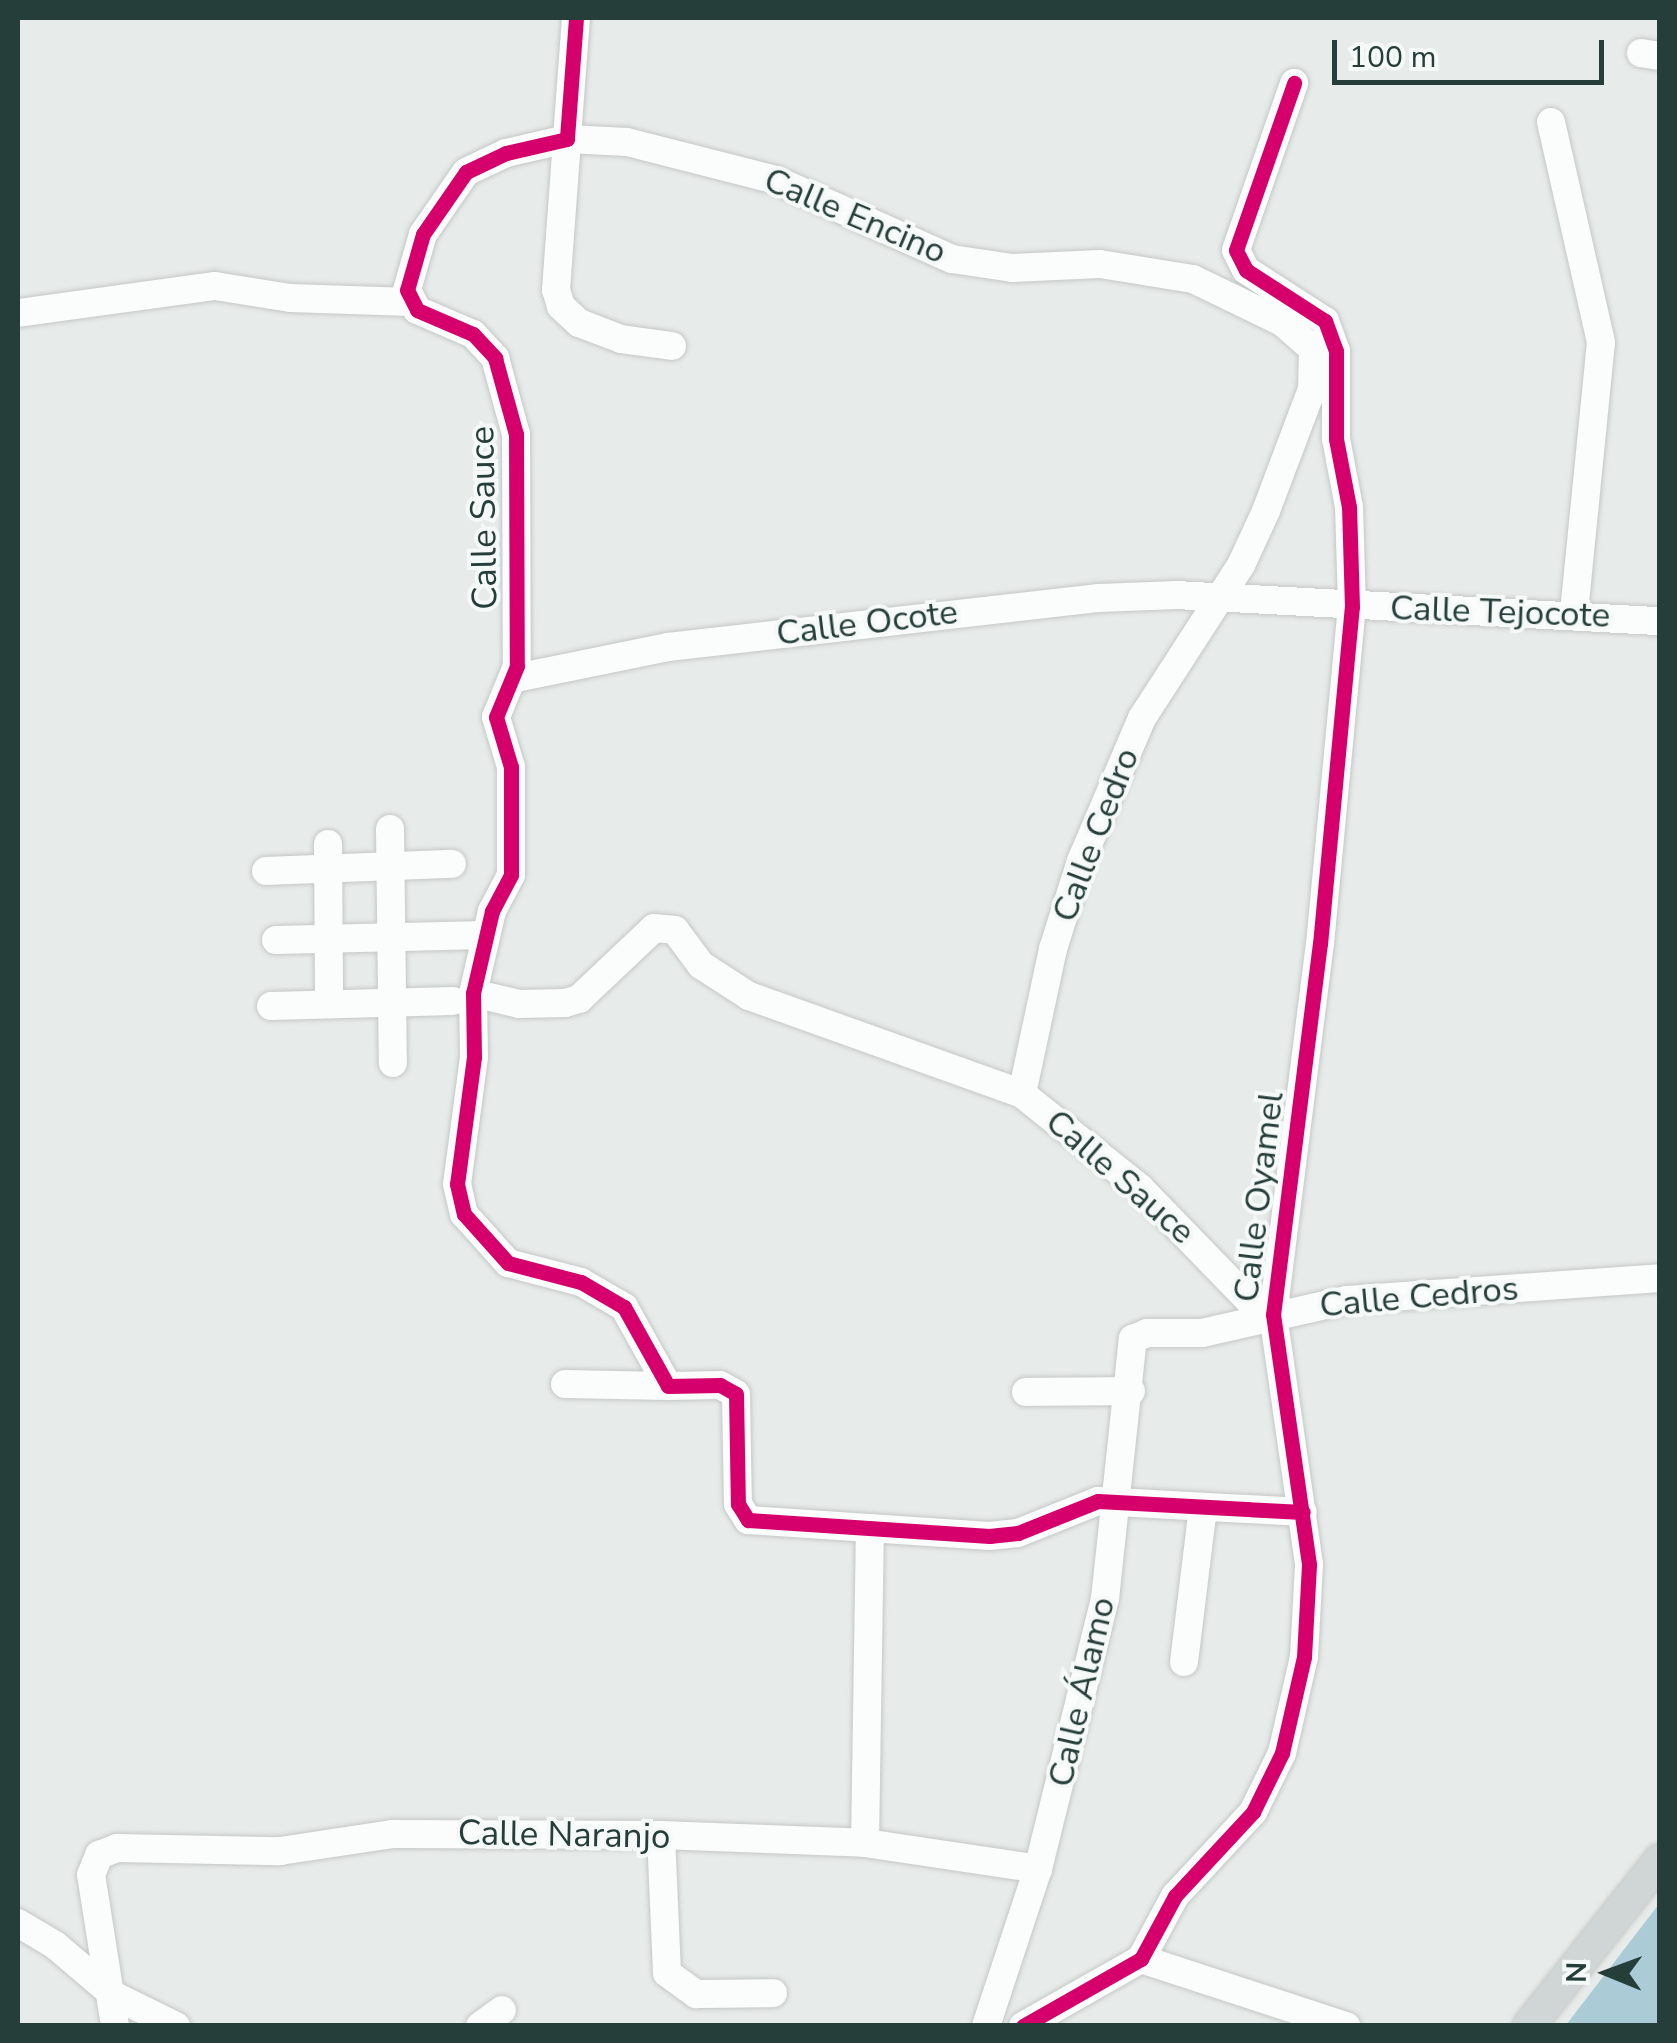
<!DOCTYPE html>
<html>
<head>
<meta charset="utf-8">
<style>
	body { margin:0 }
	#map { position:relative; width:1677px; height:2043px; overflow:hidden; background:#e7ebe9; font-family:"Nunito Sans",sans-serif }
	div>[style] { position:absolute }
	.water>* { inset:0; background:#abccd6 }
	.roads { filter:drop-shadow(0 0 2px #c4c8c6) drop-shadow(0 0 2px #c4c8c6) }
	.minor>* { height:28px; margin:-14px; padding:0 14px; transform-origin:14px; border-radius:14px; background:#fbfcfc }
	.major>* { height:32px; margin:-16px; padding:0 16px; transform-origin:16px; border-radius:16px; background:#cfd6d5 }
	.cycleway>* { height:15px; margin:-7.5px; padding:0 7.5px; transform-origin:7.5px; border-radius:7.5px; background:#d6006c }
	span { translate:-50% -50%; white-space:nowrap; text-align:center; line-height:1.15; -webkit-text-stroke:8px #f5f9f8; paint-order:stroke }
	.street-label { font-size:35px; color:#253e39 }
	.frame { position:absolute; inset:0; border:20px solid #253e39; pointer-events:none }
	.north { position:absolute; left:1557px; top:1923px; width:100px; height:100px; -webkit-text-stroke:8px #f5f9f8; paint-order:stroke; rotate:271deg; font-size:28px; font-weight:700; line-height:40px; text-align:center; color:#253e39 }
	.north::after { content:''; display:block; margin:auto; width:35px; height:45px; background:#253e39; clip-path:polygon(50% 0,100% 100%,50% 72%,0 100%) }
	.scale { position:absolute; left:1332px; top:40px; width:272px; height:45px; box-sizing:border-box; border:5px solid #253e39; border-top:0; padding-left:12px; font-size:30px; line-height:35px; white-space:nowrap; color:#253e39; -webkit-text-stroke:8px #f5f9f8; paint-order:stroke }
</style>
</head>
<body>
<div id="map">
	<div class="water">
		<div style="clip-path:polygon(1659px 1904px,1659px 2025px,1566px 2025px)"></div>
	</div>
	<div class="roads">
		<div class="minor">
			<div style="left:576px;top:18px;width:121px;rotate:94.3deg"></div>
			<div style="left:567px;top:139px;width:63px;rotate:167.1deg"></div>
			<div style="left:506px;top:153px;width:44px;rotate:154.6deg"></div>
			<div style="left:466px;top:172px;width:75px;rotate:124.7deg"></div>
			<div style="left:423px;top:234px;width:58px;rotate:105.9deg"></div>
			<div style="left:407px;top:290px;width:22px;rotate:63deg"></div>
			<div style="left:417px;top:310px;width:61px;rotate:23.2deg"></div>
			<div style="left:473px;top:334px;width:33px;rotate:47deg"></div>
			<div style="left:495px;top:358px;width:79px;rotate:74.6deg"></div>
			<div style="left:516px;top:434px;width:232px;rotate:89.8deg"></div>
			<div style="left:517px;top:666px;width:55px;rotate:112.4deg"></div>
			<div style="left:496px;top:717px;width:52px;rotate:73.3deg"></div>
			<div style="left:511px;top:767px;width:108px;rotate:90deg"></div>
			<div style="left:511px;top:875px;width:41px;rotate:117.8deg"></div>
			<div style="left:492px;top:911px;width:84px;rotate:103deg"></div>
			<div style="left:473px;top:993px;width:64px;rotate:89.1deg"></div>
			<div style="left:474px;top:1057px;width:128px;rotate:97.6deg"></div>
			<div style="left:457px;top:1184px;width:31px;rotate:77deg"></div>
			<div style="left:464px;top:1214px;width:66px;rotate:48.1deg"></div>
			<div style="left:508px;top:1263px;width:75px;rotate:14.6deg"></div>
			<div style="left:581px;top:1282px;width:50px;rotate:30.2deg"></div>
			<div style="left:624px;top:1307px;width:90px;rotate:60.9deg"></div>
			<div style="left:668px;top:1386px;width:52px;rotate:-1.1deg"></div>
			<div style="left:720px;top:1385px;width:18px;rotate:29deg"></div>
			<div style="left:736px;top:1394px;width:110px;rotate:89deg"></div>
			<div style="left:738px;top:1504px;width:19px;rotate:58deg"></div>
			<div style="left:748px;top:1520px;width:242px;rotate:3.8deg"></div>
			<div style="left:989px;top:1536px;width:29px;rotate:-6deg"></div>
			<div style="left:1018px;top:1533px;width:86px;rotate:-21.8deg"></div>
			<div style="left:1098px;top:1501px;width:205px;rotate:3.1deg"></div>
			<div style="left:1641px;top:53px;width:19px;rotate:9deg"></div>
			<div style="left:1551px;top:122px;width:226px;rotate:77.2deg"></div>
			<div style="left:1601px;top:342px;width:273px;rotate:95.7deg"></div>
			<div style="left:18px;top:313px;width:199px;rotate:-7.8deg"></div>
			<div style="left:215px;top:286px;width:76px;rotate:9.1deg"></div>
			<div style="left:290px;top:298px;width:120px;rotate:1.9deg"></div>
			<div style="left:672px;top:346px;width:51px;rotate:-172.2deg"></div>
			<div style="left:621px;top:339px;width:45px;rotate:-159.1deg"></div>
			<div style="left:579px;top:323px;width:25px;rotate:-137deg"></div>
			<div style="left:561px;top:306px;width:17px;rotate:-107deg"></div>
			<div style="left:556px;top:290px;width:151px;rotate:-85.8deg"></div>
			<div style="left:567px;top:139px;width:60px;rotate:2.9deg"></div>
			<div style="left:627px;top:142px;width:154px;rotate:14.3deg"></div>
			<div style="left:776px;top:180px;width:193px;rotate:24.2deg"></div>
			<div style="left:952px;top:259px;width:61px;rotate:8.5deg"></div>
			<div style="left:1012px;top:268px;width:88px;rotate:-2.6deg"></div>
			<div style="left:1100px;top:264px;width:94px;rotate:9.2deg"></div>
			<div style="left:1193px;top:279px;width:99px;rotate:25.8deg"></div>
			<div style="left:1282px;top:322px;width:41px;rotate:41.1deg"></div>
			<div style="left:1313px;top:349px;width:40px;rotate:91.4deg"></div>
			<div style="left:1312px;top:389px;width:130px;rotate:110.7deg"></div>
			<div style="left:1266px;top:511px;width:60px;rotate:114.8deg"></div>
			<div style="left:1241px;top:565px;width:182px;rotate:122.9deg"></div>
			<div style="left:1142px;top:718px;width:155px;rotate:113.1deg"></div>
			<div style="left:1081px;top:861px;width:92px;rotate:107.7deg"></div>
			<div style="left:1053px;top:949px;width:148px;rotate:102.1deg"></div>
			<div style="left:516px;top:678px;width:155px;rotate:-11.5deg"></div>
			<div style="left:668px;top:647px;width:434px;rotate:-6.5deg"></div>
			<div style="left:1099px;top:598px;width:77px;rotate:-2.2deg"></div>
			<div style="left:1176px;top:595px;width:485px;rotate:3.1deg"></div>
			<div style="left:390px;top:829px;width:234px;rotate:89.3deg"></div>
			<div style="left:328px;top:844px;width:160px;rotate:89.6deg"></div>
			<div style="left:266px;top:871px;width:186px;rotate:-2.2deg"></div>
			<div style="left:276px;top:940px;width:209px;rotate:-1.4deg"></div>
			<div style="left:473px;top:993px;width:47px;rotate:13.4deg"></div>
			<div style="left:519px;top:1004px;width:46px;rotate:-1.2deg"></div>
			<div style="left:565px;top:1003px;width:15px;rotate:-16deg"></div>
			<div style="left:579px;top:999px;width:103px;rotate:-43.4deg"></div>
			<div style="left:654px;top:928px;width:21px;rotate:5deg"></div>
			<div style="left:675px;top:930px;width:44px;rotate:53.4deg"></div>
			<div style="left:701px;top:965px;width:57px;rotate:32.9deg"></div>
			<div style="left:749px;top:996px;width:290px;rotate:19.7deg"></div>
			<div style="left:1022px;top:1094px;width:151px;rotate:38.5deg"></div>
			<div style="left:1140px;top:1188px;width:180px;rotate:45.9deg"></div>
			<div style="left:271px;top:1006px;width:182px;rotate:-1.6deg"></div>
			<div style="left:565px;top:1384px;width:103px;rotate:1.1deg"></div>
			<div style="left:1026px;top:1392px;width:105px;rotate:-0.5deg"></div>
			<div style="left:1184px;top:1662px;width:155px;rotate:-83deg"></div>
			<div style="left:661px;top:1835px;width:138px;rotate:87.5deg"></div>
			<div style="left:667px;top:1973px;width:36px;rotate:36deg"></div>
			<div style="left:696px;top:1994px;width:77px;rotate:-0.7deg"></div>
			<div style="left:865px;top:1843px;width:315px;rotate:-89.1deg"></div>
			<div style="left:18px;top:1923px;width:43px;rotate:30.7deg"></div>
			<div style="left:55px;top:1945px;width:79px;rotate:40.4deg"></div>
			<div style="left:115px;top:1996px;width:68px;rotate:26.2deg"></div>
			<div style="left:1141px;top:1959px;width:216px;rotate:18.1deg"></div>
			<div style="left:115px;top:2026px;width:153px;rotate:-99deg"></div>
			<div style="left:91px;top:1875px;width:22px;rotate:-68deg"></div>
			<div style="left:99px;top:1855px;width:19px;rotate:-21deg"></div>
			<div style="left:117px;top:1848px;width:163px;rotate:1.1deg"></div>
			<div style="left:280px;top:1851px;width:113px;rotate:-8.6deg"></div>
			<div style="left:392px;top:1834px;width:269px;rotate:0.2deg"></div>
			<div style="left:661px;top:1835px;width:204px;rotate:2.2deg"></div>
			<div style="left:865px;top:1843px;width:175px;rotate:8.5deg"></div>
			<div style="left:480px;top:2026px;width:27px;rotate:-36deg"></div>
			<div style="left:986px;top:2026px;width:165px;rotate:-71.7deg"></div>
			<div style="left:1038px;top:1869px;width:278px;rotate:-76.1deg"></div>
			<div style="left:1105px;top:1599px;width:262px;rotate:-83.9deg"></div>
			<div style="left:1133px;top:1339px;width:15px;rotate:-23deg"></div>
			<div style="left:1147px;top:1333px;width:55px"></div>
			<div style="left:1202px;top:1333px;width:149px;rotate:-12.8deg"></div>
			<div style="left:1347px;top:1300px;width:314px;rotate:-4deg"></div>
			<div style="left:1023px;top:2026px;width:136px;rotate:-29.6deg"></div>
			<div style="left:1141px;top:1959px;width:72px;rotate:-61.6deg"></div>
			<div style="left:1175px;top:1896px;width:115px;rotate:-47.1deg"></div>
			<div style="left:1253px;top:1812px;width:66px;rotate:-63.8deg"></div>
			<div style="left:1282px;top:1753px;width:98px;rotate:-77.1deg"></div>
			<div style="left:1304px;top:1657px;width:93px;rotate:-86.9deg"></div>
			<div style="left:1309px;top:1564px;width:252px;rotate:-98.2deg"></div>
			<div style="left:1273px;top:1315px;width:374px;rotate:-82.8deg"></div>
			<div style="left:1320px;top:944px;width:339px;rotate:-84.6deg"></div>
			<div style="left:1352px;top:607px;width:100px;rotate:-91.7deg"></div>
			<div style="left:1349px;top:507px;width:69px;rotate:-100.8deg"></div>
			<div style="left:1336px;top:439px;width:88px;rotate:-90deg"></div>
			<div style="left:1336px;top:351px;width:32px;rotate:-110deg"></div>
			<div style="left:1325px;top:321px;width:94px;rotate:-147.2deg"></div>
			<div style="left:1246px;top:270px;width:22px;rotate:-117deg"></div>
			<div style="left:1236px;top:250px;width:177px;rotate:-70.8deg"></div>
		</div>
		<div class="major">
			<div style="left:1529px;top:2026px;width:211px;rotate:-51.7deg"></div>
		</div>
	</div>
	<div class="cycleway">
		<div style="left:576px;top:18px;width:121px;rotate:94.3deg"></div>
		<div style="left:567px;top:139px;width:63px;rotate:167.1deg"></div>
		<div style="left:506px;top:153px;width:44px;rotate:154.6deg"></div>
		<div style="left:466px;top:172px;width:75px;rotate:124.7deg"></div>
		<div style="left:423px;top:234px;width:58px;rotate:105.9deg"></div>
		<div style="left:407px;top:290px;width:22px;rotate:63deg"></div>
		<div style="left:417px;top:310px;width:61px;rotate:23.2deg"></div>
		<div style="left:473px;top:334px;width:33px;rotate:47deg"></div>
		<div style="left:495px;top:358px;width:79px;rotate:74.6deg"></div>
		<div style="left:516px;top:434px;width:232px;rotate:89.8deg"></div>
		<div style="left:517px;top:666px;width:55px;rotate:112.4deg"></div>
		<div style="left:496px;top:717px;width:52px;rotate:73.3deg"></div>
		<div style="left:511px;top:767px;width:108px;rotate:90deg"></div>
		<div style="left:511px;top:875px;width:41px;rotate:117.8deg"></div>
		<div style="left:492px;top:911px;width:84px;rotate:103deg"></div>
		<div style="left:473px;top:993px;width:64px;rotate:89.1deg"></div>
		<div style="left:474px;top:1057px;width:128px;rotate:97.6deg"></div>
		<div style="left:457px;top:1184px;width:31px;rotate:77deg"></div>
		<div style="left:464px;top:1214px;width:66px;rotate:48.1deg"></div>
		<div style="left:508px;top:1263px;width:75px;rotate:14.6deg"></div>
		<div style="left:581px;top:1282px;width:50px;rotate:30.2deg"></div>
		<div style="left:624px;top:1307px;width:90px;rotate:60.9deg"></div>
		<div style="left:668px;top:1386px;width:52px;rotate:-1.1deg"></div>
		<div style="left:720px;top:1385px;width:18px;rotate:29deg"></div>
		<div style="left:736px;top:1394px;width:110px;rotate:89deg"></div>
		<div style="left:738px;top:1504px;width:19px;rotate:58deg"></div>
		<div style="left:748px;top:1520px;width:242px;rotate:3.8deg"></div>
		<div style="left:989px;top:1536px;width:29px;rotate:-6deg"></div>
		<div style="left:1018px;top:1533px;width:86px;rotate:-21.8deg"></div>
		<div style="left:1098px;top:1501px;width:205px;rotate:3.1deg"></div>
		<div style="left:1023px;top:2026px;width:136px;rotate:-29.6deg"></div>
		<div style="left:1141px;top:1959px;width:72px;rotate:-61.6deg"></div>
		<div style="left:1175px;top:1896px;width:115px;rotate:-47.1deg"></div>
		<div style="left:1253px;top:1812px;width:66px;rotate:-63.8deg"></div>
		<div style="left:1282px;top:1753px;width:98px;rotate:-77.1deg"></div>
		<div style="left:1304px;top:1657px;width:93px;rotate:-86.9deg"></div>
		<div style="left:1309px;top:1564px;width:252px;rotate:-98.2deg"></div>
		<div style="left:1273px;top:1315px;width:374px;rotate:-82.8deg"></div>
		<div style="left:1320px;top:944px;width:339px;rotate:-84.6deg"></div>
		<div style="left:1352px;top:607px;width:100px;rotate:-91.7deg"></div>
		<div style="left:1349px;top:507px;width:69px;rotate:-100.8deg"></div>
		<div style="left:1336px;top:439px;width:88px;rotate:-90deg"></div>
		<div style="left:1336px;top:351px;width:32px;rotate:-110deg"></div>
		<div style="left:1325px;top:321px;width:94px;rotate:-147.2deg"></div>
		<div style="left:1246px;top:270px;width:22px;rotate:-117deg"></div>
		<div style="left:1236px;top:250px;width:177px;rotate:-70.8deg"></div>
	</div>
	<div class="street-label">
		<span style="left:855px;top:216px;rotate:23deg">Calle Encino</span>
		<span style="left:484px;top:518px;rotate:-91deg">Calle Sauce</span>
		<span style="left:1500px;top:612px;rotate:2deg">Calle Tejocote</span>
		<span style="left:867px;top:623px;rotate:-7deg">Calle Ocote</span>
		<span style="left:1096px;top:835px;rotate:-69deg">Calle Cedro</span>
		<span style="left:1120px;top:1177px;rotate:41deg">Calle Sauce</span>
		<span style="left:1259px;top:1197px;rotate:-83deg">Calle Oyamel</span>
		<span style="left:1419px;top:1297px;rotate:-5deg">Calle Cedros</span>
		<span style="left:1082px;top:1692px;rotate:-77deg">Calle Álamo</span>
		<span style="left:564px;top:1835px;rotate:1deg">Calle Naranjo</span>
	</div>
	<div class="frame"></div>
	<div class="north">N</div>
	<div class="scale">100 m</div>
</div>
</body>
</html>
